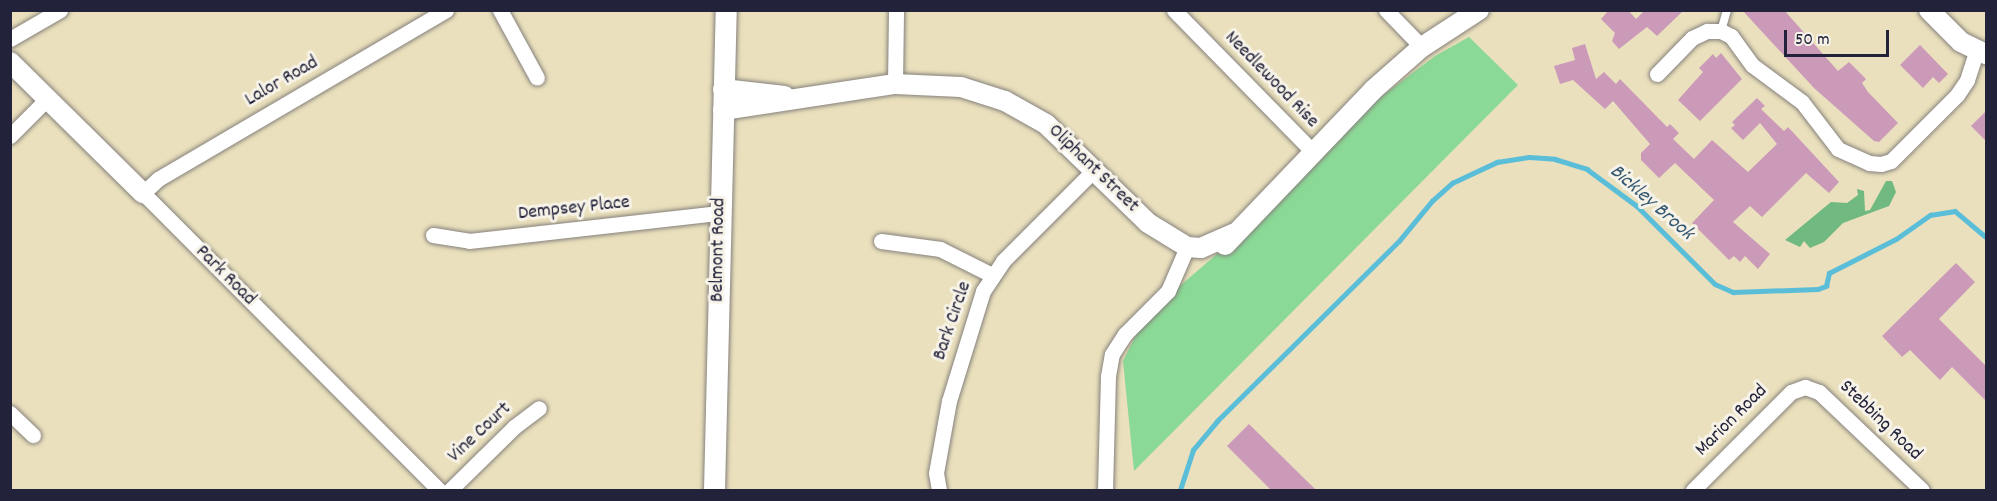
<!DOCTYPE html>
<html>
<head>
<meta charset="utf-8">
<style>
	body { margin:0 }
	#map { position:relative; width:1997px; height:501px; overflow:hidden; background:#eae0bd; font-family:Dekko,sans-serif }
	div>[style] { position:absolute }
	.green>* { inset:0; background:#8bd997 }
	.forest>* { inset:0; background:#70b980 }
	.stream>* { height:4.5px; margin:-2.25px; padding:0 2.25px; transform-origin:2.25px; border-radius:2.25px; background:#5bbed9 }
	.building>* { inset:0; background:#cc9ab9 }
	.roads { filter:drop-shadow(0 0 2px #86817c) drop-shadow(0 0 2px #86817c) }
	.service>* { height:8px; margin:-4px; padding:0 4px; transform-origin:4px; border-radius:4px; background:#fff }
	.minor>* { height:15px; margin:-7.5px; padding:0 7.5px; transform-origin:7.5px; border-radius:7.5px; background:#fff }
	.tertiary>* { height:20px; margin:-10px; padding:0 10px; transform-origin:10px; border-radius:10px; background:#fff }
	.secondary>* { height:21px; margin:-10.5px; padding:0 10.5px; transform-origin:10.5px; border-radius:10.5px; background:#fff }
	span { translate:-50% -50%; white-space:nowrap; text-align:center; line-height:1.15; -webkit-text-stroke:6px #f7f3e8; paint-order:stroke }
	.street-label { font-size:20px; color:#22223b }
	.water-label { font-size:21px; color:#365972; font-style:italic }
	.frame { position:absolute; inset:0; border:12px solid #22223b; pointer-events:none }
	.scale { position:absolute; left:1784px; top:30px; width:105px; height:27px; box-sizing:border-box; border:3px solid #22223b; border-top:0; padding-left:8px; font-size:18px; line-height:21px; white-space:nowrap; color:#22223b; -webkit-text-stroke:4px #f7f3e8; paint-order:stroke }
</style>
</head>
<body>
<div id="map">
	<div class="green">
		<div style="clip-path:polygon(1469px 37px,1518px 85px,1134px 471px,1123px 361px,1146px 315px,1274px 205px,1373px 103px,1435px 56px)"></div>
	</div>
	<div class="forest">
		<div style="clip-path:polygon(1886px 181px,1892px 181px,1896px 192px,1889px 206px,1843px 223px,1824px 242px,1810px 248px,1804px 241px,1800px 247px,1785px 240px,1831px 202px,1847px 203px,1858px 195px,1857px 189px,1864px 191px,1865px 211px,1870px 210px)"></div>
	</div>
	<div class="stream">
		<div style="left:1180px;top:490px;width:42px;rotate:-72deg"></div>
		<div style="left:1193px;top:450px;width:38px;rotate:-50deg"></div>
		<div style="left:1217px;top:421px;width:256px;rotate:-44.7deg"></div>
		<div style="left:1399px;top:241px;width:52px;rotate:-50.5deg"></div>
		<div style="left:1432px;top:201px;width:27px;rotate:-42deg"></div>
		<div style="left:1452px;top:183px;width:50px;rotate:-25deg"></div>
		<div style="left:1497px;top:162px;width:32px;rotate:-9deg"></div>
		<div style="left:1529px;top:157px;width:26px;rotate:4deg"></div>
		<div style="left:1555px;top:159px;width:34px;rotate:17deg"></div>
		<div style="left:1587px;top:169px;width:62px;rotate:36.5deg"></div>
		<div style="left:1637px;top:206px;width:110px;rotate:45deg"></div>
		<div style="left:1715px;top:284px;width:20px;rotate:24deg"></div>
		<div style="left:1733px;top:292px;width:85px;rotate:-2deg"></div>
		<div style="left:1818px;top:289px;width:9px;rotate:-21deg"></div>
		<div style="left:1826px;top:286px;width:13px;rotate:-77deg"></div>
		<div style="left:1829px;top:273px;width:75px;rotate:-26.9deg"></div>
		<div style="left:1896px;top:239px;width:42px;rotate:-35.2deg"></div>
		<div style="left:1930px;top:215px;width:25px;rotate:-9deg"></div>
		<div style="left:1955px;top:211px;width:40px;rotate:40deg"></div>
	</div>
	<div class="building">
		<div style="clip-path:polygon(1609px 10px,1628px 10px,1636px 19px,1645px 10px,1684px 10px,1657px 36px,1647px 27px,1619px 49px,1612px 41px,1615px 33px,1601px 19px)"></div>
		<div style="clip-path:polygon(1742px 10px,1784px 10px,1838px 71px,1849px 62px,1866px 79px,1862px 83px,1868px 92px,1898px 123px,1879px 142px,1874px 141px,1814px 88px)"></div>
		<div style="clip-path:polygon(1585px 44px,1596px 79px,1604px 72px,1616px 84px,1620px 79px,1667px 127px,1670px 124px,1679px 133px,1673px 139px,1694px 159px,1712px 140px,1748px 172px,1777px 144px,1760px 123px,1743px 140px,1731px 128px,1735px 125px,1732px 122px,1757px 98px,1765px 106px,1761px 109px,1784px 131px,1788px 127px,1839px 182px,1829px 193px,1806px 173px,1762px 217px,1750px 206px,1733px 222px,1770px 254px,1758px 269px,1745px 256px,1740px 262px,1734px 256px,1729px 260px,1692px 223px,1714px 200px,1675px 163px,1659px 178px,1641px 160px,1641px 153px,1650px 144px,1613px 101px,1605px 109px,1573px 80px,1560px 84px,1554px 66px,1575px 60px,1572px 48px)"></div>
		<div style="clip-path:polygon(1920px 45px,1948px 74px,1939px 83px,1933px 77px,1923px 88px,1900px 65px)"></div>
		<div style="clip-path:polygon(1721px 53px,1742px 79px,1700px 121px,1678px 100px,1703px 72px,1699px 68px,1713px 54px,1716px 58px)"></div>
		<div style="clip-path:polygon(1986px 111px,1986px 141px,1971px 126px)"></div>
		<div style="clip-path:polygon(1956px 263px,1975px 282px,1939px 319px,1986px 366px,1986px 401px,1952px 367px,1940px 380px,1910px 350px,1902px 357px,1882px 336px)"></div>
		<div style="clip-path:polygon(1249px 424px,1316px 490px,1271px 490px,1227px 446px)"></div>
	</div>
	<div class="roads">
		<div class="service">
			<div style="left:1721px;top:31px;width:22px;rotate:-74deg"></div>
		</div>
		<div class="minor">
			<div style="left:500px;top:10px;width:77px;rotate:61.4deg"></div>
			<div style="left:1174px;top:10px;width:199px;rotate:45.6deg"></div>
			<div style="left:1386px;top:10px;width:52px;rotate:45.8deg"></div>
			<div style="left:10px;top:39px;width:58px;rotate:-30.1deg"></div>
			<div style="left:1657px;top:74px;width:50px;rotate:-45.8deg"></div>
			<div style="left:1692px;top:38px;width:17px;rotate:-25deg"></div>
			<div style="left:1707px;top:31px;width:14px"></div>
			<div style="left:1721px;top:31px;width:11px;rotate:27deg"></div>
			<div style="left:1731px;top:36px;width:36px;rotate:54deg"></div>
			<div style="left:1752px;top:65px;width:62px;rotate:36.5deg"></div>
			<div style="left:1802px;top:102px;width:59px;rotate:52.5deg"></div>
			<div style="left:1838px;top:149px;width:34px;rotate:24deg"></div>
			<div style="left:1869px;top:163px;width:12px;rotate:5deg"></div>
			<div style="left:1881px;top:164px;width:10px;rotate:-17deg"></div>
			<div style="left:1891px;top:161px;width:93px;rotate:-45deg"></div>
			<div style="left:1957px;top:95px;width:18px;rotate:-56deg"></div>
			<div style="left:1967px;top:80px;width:29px;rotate:-72deg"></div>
			<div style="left:895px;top:84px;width:74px;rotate:-89.2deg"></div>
			<div style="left:10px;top:136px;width:54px;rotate:-45deg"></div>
			<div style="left:433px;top:235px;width:36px;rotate:9deg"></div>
			<div style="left:469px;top:241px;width:252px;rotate:-6.4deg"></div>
			<div style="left:881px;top:241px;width:60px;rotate:7.7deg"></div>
			<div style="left:940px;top:249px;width:58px;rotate:26.6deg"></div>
			<div style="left:10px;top:413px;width:32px;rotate:44deg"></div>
			<div style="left:439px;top:490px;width:419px;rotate:-134.9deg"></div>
			<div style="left:143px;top:193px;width:21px;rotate:-43deg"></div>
			<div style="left:158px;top:179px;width:334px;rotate:-30.4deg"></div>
			<div style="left:450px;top:490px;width:90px;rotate:-44.5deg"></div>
			<div style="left:514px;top:427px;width:31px;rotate:-37deg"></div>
			<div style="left:939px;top:490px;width:17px;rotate:-100deg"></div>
			<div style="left:936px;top:473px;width:73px;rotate:-79.8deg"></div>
			<div style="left:949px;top:401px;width:115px;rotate:-72.8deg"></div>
			<div style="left:983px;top:291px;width:36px;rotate:-56deg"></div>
			<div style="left:1003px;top:261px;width:130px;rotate:-45deg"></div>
			<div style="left:1105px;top:490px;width:114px;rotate:-88.5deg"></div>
			<div style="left:1108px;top:376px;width:22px;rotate:-80deg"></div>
			<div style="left:1112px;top:354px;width:24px;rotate:-57deg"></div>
			<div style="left:1125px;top:334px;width:61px;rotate:-45deg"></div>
			<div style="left:1168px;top:291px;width:48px;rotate:-66.6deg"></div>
			<div style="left:1693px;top:490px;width:139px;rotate:-45deg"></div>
			<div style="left:1791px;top:392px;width:15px;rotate:-20deg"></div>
			<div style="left:1805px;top:387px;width:15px;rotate:20deg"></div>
			<div style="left:1819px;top:392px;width:142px;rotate:43.6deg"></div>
		</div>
		<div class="tertiary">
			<div style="left:1929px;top:10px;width:45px;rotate:45deg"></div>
			<div style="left:1961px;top:42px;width:28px;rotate:26deg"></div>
			<div style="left:10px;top:62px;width:187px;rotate:44.6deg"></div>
			<div style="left:723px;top:89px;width:62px;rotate:6.4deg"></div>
			<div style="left:723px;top:110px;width:174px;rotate:-8.6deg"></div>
			<div style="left:895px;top:84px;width:66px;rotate:2.6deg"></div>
			<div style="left:961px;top:87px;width:46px;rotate:17.7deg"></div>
			<div style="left:1005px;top:101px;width:47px;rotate:29.3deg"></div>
			<div style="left:1046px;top:124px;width:142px;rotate:44.1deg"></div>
			<div style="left:1148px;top:223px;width:46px;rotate:31.6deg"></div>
			<div style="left:1187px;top:247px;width:14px;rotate:4deg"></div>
			<div style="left:1201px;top:248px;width:35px;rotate:-24deg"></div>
			<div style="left:1225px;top:245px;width:214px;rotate:-46.3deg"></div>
			<div style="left:1373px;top:90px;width:65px;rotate:-41.3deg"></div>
			<div style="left:1422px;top:47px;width:68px;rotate:-33deg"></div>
		</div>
		<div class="secondary">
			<div style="left:714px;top:490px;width:480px;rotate:-88.6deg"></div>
		</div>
	</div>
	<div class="street-label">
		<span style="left:1271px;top:80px;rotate:46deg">Needlewood Rise</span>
		<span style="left:282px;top:82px;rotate:-30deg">Lalor Road</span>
		<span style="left:1093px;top:169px;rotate:44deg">Oliphant Street</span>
		<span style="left:574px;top:209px;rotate:-6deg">Dempsey Place</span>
		<span style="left:719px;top:250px;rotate:-89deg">Belmont Road</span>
		<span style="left:225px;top:276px;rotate:45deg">Park Road</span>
		<span style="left:953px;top:321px;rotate:-71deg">Bark Circle</span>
		<span style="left:1732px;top:421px;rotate:-45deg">Marion Road</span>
		<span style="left:1880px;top:421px;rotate:44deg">Stebbing Road</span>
		<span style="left:480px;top:433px;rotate:-43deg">Vine Court</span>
	</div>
	<div class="water-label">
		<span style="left:1651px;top:203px;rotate:41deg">Bickley Brook</span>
	</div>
	<div class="frame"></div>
	<div class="scale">50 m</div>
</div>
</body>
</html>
